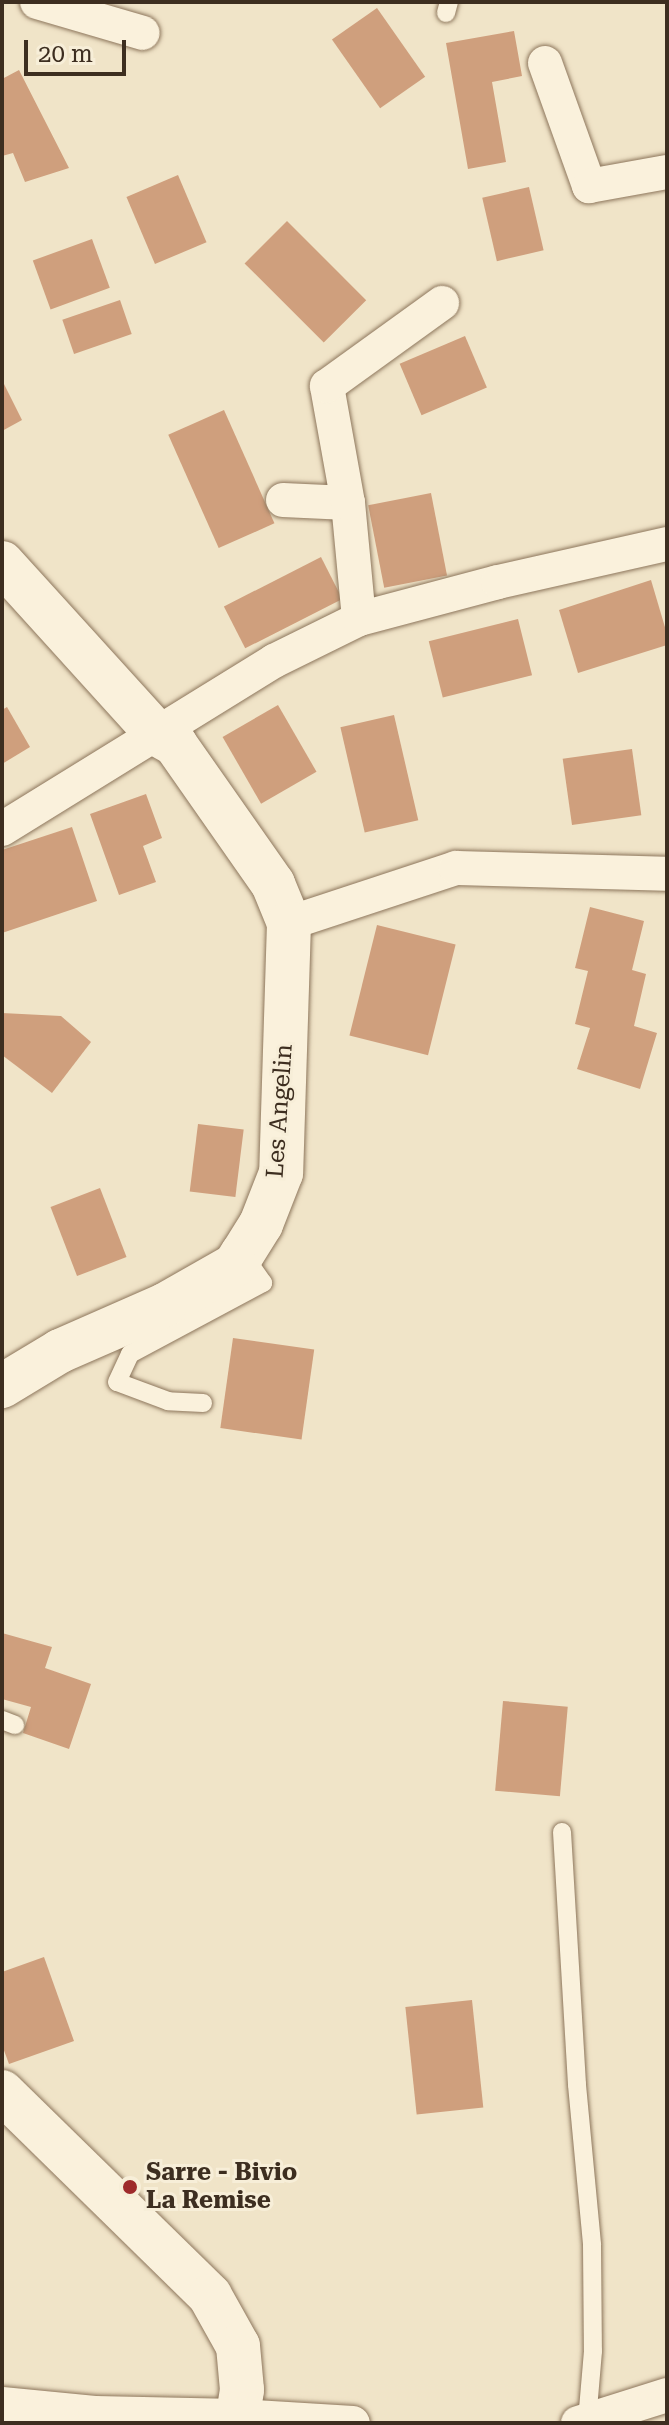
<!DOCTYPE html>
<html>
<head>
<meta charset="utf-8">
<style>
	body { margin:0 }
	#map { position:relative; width:669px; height:2425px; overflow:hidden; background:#f0e4c8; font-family:"Roboto Serif",serif }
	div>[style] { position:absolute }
	.building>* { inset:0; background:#cf9f7d; transform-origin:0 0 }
	.roads { filter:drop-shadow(0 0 2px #8d765c) drop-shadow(0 0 2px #8d765c) }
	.lane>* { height:18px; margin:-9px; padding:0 9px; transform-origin:9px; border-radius:9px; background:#faf1dc }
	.street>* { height:34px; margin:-17px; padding:0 17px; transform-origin:17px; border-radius:17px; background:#faf1dc }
	.secondary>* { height:44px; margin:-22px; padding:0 22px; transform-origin:22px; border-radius:22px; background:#faf1dc }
	.dots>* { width:22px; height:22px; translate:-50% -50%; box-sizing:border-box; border:4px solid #f7eed8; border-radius:50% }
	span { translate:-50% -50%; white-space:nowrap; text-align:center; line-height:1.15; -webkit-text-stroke:6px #f7eed8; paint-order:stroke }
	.street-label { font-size:24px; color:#3d2e20 }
	.poi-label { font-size:24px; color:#3d2e20; font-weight:700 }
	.left { translate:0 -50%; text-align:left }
	.frame { position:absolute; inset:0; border:4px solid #3d2e20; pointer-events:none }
	.scale { position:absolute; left:24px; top:40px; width:102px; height:36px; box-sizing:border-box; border:4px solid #3d2e20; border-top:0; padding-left:10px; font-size:24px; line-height:28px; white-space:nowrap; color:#3d2e20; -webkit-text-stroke:6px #f7eed8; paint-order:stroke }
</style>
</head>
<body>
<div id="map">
	<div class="building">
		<div style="left:377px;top:8px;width:84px;height:55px;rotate:55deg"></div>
		<div style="clip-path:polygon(514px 31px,522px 76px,492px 82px,506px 162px,468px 169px,446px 43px)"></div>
		<div style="clip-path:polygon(19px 70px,69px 168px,25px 182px,13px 153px,2px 156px,2px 79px)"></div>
		<div style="left:178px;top:175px;width:73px;height:56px;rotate:67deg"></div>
		<div style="left:529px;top:187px;width:65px;height:48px;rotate:77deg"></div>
		<div style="left:287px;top:221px;width:112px;height:60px;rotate:45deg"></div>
		<div style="left:92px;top:239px;width:52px;height:63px;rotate:70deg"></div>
		<div style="left:120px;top:300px;width:36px;height:61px;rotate:71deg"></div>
		<div style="left:465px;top:336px;width:56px;height:71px;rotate:67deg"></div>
		<div style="clip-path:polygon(2px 380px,22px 420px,2px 431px)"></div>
		<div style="left:224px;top:410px;width:124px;height:61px;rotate:66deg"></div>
		<div style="left:431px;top:493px;width:84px;height:64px;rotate:79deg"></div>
		<div style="left:321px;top:557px;width:47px;height:109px;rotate:63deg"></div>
		<div style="clip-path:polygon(651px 580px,667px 634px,667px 645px,578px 673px,559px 610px)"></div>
		<div style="left:518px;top:619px;width:58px;height:92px;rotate:76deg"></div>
		<div style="left:278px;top:705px;width:77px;height:64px;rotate:60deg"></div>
		<div style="clip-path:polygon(7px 707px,30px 747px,2px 764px,2px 710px)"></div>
		<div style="left:394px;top:715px;width:108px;height:55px;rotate:77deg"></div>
		<div style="left:632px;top:749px;width:67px;height:70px;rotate:82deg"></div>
		<div style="clip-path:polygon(146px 794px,162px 838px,143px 846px,156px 882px,119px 895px,90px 814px)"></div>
		<div style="clip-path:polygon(72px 827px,97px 901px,2px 933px,2px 850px)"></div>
		<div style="clip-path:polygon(590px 907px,644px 921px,632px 970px,646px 974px,634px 1026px,657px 1033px,640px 1089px,577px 1069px,590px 1028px,575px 1024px,588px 971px,575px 968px)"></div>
		<div style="left:377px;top:925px;width:81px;height:114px;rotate:14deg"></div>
		<div style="clip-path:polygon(2px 1013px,61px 1016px,91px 1042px,52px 1093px,2px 1055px)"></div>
		<div style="left:198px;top:1124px;width:46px;height:68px;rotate:7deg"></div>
		<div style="left:100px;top:1188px;width:74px;height:53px;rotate:69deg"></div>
		<div style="left:233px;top:1338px;width:82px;height:91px;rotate:8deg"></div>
		<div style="clip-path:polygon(2px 1633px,52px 1647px,45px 1668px,91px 1684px,69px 1749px,23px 1733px,31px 1707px,2px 1699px)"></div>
		<div style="left:503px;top:1701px;width:65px;height:90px;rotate:5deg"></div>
		<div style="clip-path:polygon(44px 1957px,74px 2041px,9px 2064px,2px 2045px,2px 1972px)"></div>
		<div style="left:472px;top:2000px;width:108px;height:67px;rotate:84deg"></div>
	</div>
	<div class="roads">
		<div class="lane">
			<div style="left:446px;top:13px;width:11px;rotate:-75deg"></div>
			<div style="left:203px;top:1403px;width:35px;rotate:-177deg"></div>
			<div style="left:168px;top:1401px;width:54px;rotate:-159.6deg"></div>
			<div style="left:117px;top:1382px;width:31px;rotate:-65deg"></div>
			<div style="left:130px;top:1354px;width:151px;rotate:-28.1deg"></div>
			<div style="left:263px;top:1283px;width:33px;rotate:-125deg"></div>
			<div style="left:2px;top:1720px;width:14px;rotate:21deg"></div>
			<div style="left:562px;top:1832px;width:253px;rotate:86.6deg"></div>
			<div style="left:577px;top:2085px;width:161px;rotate:84.6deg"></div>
			<div style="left:592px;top:2245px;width:106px;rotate:89.5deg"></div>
			<div style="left:593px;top:2351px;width:70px;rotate:94.9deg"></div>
		</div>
		<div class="street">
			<div style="left:37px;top:2px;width:110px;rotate:16.3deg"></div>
			<div style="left:545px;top:63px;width:131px;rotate:70.3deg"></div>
			<div style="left:589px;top:186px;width:79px;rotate:-10.2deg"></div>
			<div style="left:283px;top:500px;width:65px;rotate:2.6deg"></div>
			<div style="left:359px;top:619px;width:117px;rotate:-95.4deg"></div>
			<div style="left:348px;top:503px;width:119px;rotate:-100.2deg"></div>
			<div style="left:327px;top:386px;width:142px;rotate:-35.8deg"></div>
			<div style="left:2px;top:829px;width:320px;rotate:-31.7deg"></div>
			<div style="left:274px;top:661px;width:95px;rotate:-26.3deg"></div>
			<div style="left:359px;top:619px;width:144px;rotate:-14.9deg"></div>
			<div style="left:498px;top:582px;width:173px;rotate:-12.7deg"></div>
			<div style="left:289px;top:923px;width:176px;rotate:-18.2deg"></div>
			<div style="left:456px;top:868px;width:211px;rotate:1.6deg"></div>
			<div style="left:2px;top:2404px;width:93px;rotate:5.5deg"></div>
			<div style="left:95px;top:2413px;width:143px;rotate:1.2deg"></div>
			<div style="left:238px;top:2416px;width:115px;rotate:3.5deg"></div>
			<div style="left:578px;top:2423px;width:93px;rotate:-17.5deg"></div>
		</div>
		<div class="secondary">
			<div style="left:2px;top:563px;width:231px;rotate:47.8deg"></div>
			<div style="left:157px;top:734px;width:21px;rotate:29deg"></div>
			<div style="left:175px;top:744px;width:171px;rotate:55deg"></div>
			<div style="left:273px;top:884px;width:42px;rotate:67.7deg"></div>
			<div style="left:289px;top:923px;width:250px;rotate:91.8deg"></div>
			<div style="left:281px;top:1173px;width:55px;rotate:111.4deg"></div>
			<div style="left:261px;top:1224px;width:36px;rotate:122deg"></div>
			<div style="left:242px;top:1254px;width:13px;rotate:122deg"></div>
			<div style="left:235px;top:1265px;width:81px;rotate:150.3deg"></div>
			<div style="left:165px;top:1305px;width:115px;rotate:156.3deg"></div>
			<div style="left:60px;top:1351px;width:68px;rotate:148.9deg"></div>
			<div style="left:2px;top:2092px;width:291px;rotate:44.4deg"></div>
			<div style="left:210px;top:2296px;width:57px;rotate:60.8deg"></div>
			<div style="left:238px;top:2346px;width:44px;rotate:84.8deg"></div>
			<div style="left:242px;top:2390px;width:26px;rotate:99deg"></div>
		</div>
	</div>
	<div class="dots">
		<div style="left:130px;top:2187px;background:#9e2a2b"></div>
	</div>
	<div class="street-label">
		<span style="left:280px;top:1111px;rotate:-86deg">Les Angelin</span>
	</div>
	<div class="poi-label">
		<span class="left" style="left:146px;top:2187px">Sarre - Bivio<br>La Remise</span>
	</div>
	<div class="frame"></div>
	<div class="scale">20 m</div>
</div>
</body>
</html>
